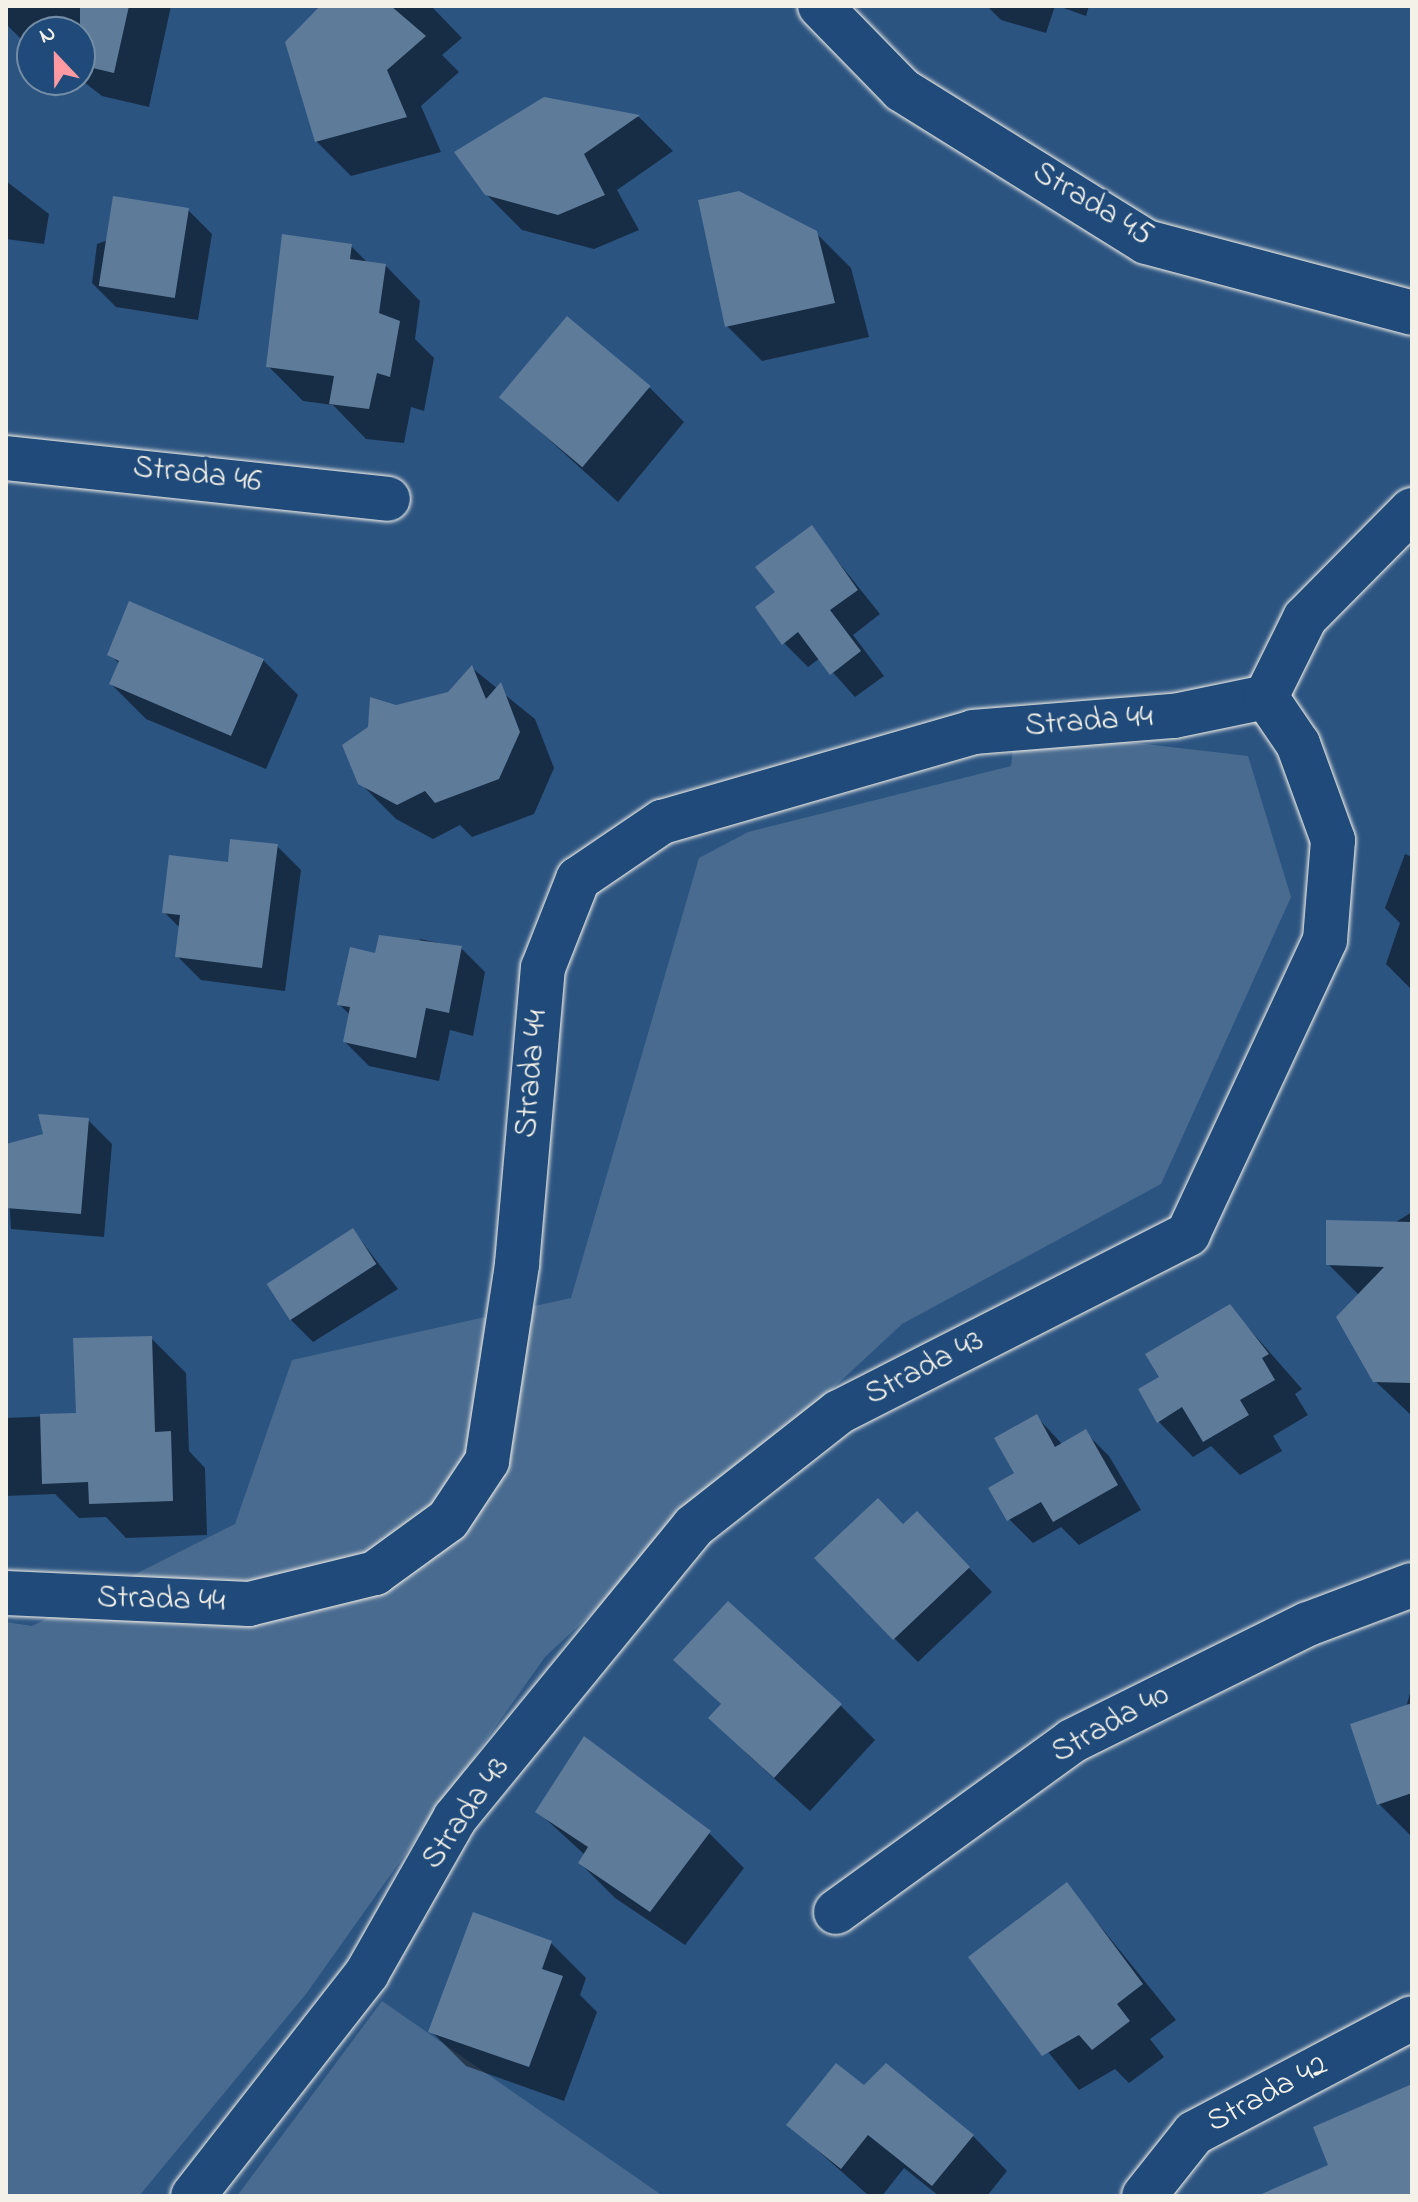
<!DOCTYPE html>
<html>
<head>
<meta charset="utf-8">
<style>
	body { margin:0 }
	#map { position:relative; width:1418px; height:2202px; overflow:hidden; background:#2c5481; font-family:"Indie Flower",sans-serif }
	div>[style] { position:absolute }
	.green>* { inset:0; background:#496b90 }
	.shadow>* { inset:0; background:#0007 }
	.building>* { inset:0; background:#5e7b9a; transform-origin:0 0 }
	.roads { filter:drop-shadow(0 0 2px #f4f1e8) drop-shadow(0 0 2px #f4f1e8) }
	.minor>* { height:44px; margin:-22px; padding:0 22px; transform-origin:22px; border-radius:22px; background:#1f4a7a }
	span { translate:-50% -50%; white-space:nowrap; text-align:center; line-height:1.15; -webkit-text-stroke:6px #1f4a7a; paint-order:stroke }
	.street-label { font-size:32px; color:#f4f1e8 }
	.frame { position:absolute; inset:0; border:8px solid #f4f1e8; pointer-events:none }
	.north { position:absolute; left:16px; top:16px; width:80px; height:80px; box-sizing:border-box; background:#1f4a7a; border:2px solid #748da6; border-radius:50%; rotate:338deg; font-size:22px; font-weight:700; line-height:32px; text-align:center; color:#f4f1e8 }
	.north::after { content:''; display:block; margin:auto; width:28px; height:36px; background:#ff9aa2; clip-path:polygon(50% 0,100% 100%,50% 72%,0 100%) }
</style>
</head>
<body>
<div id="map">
	<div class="green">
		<div style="clip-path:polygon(1015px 729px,1248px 756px,1291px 897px,1161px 1184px,902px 1324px,545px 1657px,306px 1994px,139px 2196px,6px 2196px,6px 1622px,32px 1626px,235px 1524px,292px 1360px,571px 1298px,699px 858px,748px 832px,1011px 766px)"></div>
		<div style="clip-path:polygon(382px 2001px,663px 2196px,237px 2196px)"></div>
	</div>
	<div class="shadow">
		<div style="clip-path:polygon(8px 6px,171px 6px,149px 107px,102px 96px,80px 79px,80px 32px,32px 32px,32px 50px,6px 24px)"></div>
		<div style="clip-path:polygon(323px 6px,431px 6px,462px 38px,442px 55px,459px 72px,421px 106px,441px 152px,351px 176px,316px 141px)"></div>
		<div style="clip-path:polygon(987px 6px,1055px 6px,1046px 33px,1001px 20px)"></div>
		<div style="clip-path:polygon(1058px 6px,1089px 6px,1086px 16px)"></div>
		<div style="clip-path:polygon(544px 99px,639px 117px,673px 151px,617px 190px,639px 230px,594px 249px,522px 230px,486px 194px)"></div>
		<div style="clip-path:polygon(6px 181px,49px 214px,44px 244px,6px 239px)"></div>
		<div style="clip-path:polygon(188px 210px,212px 234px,198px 320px,116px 307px,92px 283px,97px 244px)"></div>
		<div style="clip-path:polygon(816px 233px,851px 268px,869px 337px,762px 361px,727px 326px)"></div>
		<div style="clip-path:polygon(351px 246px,368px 263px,386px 266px,420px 301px,415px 339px,434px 358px,424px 411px,411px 407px,404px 443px,366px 439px,333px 405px,303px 401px,268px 366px)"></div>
		<div style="clip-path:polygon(650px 388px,684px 422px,618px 502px,502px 397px)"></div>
		<div style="clip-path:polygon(811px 528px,880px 614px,853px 635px,884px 676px,855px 697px,820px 658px,808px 667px,784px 643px,777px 593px)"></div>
		<div style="clip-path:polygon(109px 654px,263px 660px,298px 695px,266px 769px,146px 719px,111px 684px,120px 664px)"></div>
		<div style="clip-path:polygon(472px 668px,535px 719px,554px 768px,534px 814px,472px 837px,460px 825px,433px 839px,396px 819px,360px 783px,396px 708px,449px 693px)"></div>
		<div style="clip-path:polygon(277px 846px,301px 870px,285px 991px,201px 980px,177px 956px,181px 929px,164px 912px,230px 865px)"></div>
		<div style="clip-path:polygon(1405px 854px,1412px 857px,1412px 990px,1386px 964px,1400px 923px,1385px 908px)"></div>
		<div style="clip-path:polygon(420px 939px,461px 948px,485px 972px,473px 1036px,450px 1030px,439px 1081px,369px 1066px,345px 1042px,350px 1015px,339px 1004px,377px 955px,418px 946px)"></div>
		<div style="clip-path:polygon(88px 1120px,112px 1144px,104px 1237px,11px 1229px,6px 1146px)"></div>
		<div style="clip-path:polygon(1412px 1212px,1412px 1416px,1375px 1381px,1359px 1295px,1328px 1264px)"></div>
		<div style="clip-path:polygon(353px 1230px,398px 1289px,313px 1342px,289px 1318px)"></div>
		<div style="clip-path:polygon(1230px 1307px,1302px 1389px,1295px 1394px,1308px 1415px,1273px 1436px,1282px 1451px,1240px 1475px,1211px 1446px,1193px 1457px,1159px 1422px,1162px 1378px)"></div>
		<div style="clip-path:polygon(151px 1338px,186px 1373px,189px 1451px,205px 1468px,207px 1535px,126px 1538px,106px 1517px,79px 1518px,55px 1494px,6px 1496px,6px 1418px,78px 1415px)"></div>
		<div style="clip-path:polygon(1037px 1417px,1063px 1445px,1085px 1432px,1109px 1456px,1141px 1510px,1079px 1545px,1061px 1527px,1033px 1543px,1009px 1519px)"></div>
		<div style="clip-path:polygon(903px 1526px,940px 1538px,992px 1592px,918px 1662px,894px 1638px)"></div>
		<div style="clip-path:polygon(676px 1660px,840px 1705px,875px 1740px,810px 1811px,746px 1753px,722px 1705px)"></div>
		<div style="clip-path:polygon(1412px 1686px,1412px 1837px,1379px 1804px)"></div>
		<div style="clip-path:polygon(537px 1811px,709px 1833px,744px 1868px,685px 1945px,615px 1898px,580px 1863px,585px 1855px)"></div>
		<div style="clip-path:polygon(1067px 1885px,1176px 2020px,1150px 2039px,1164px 2057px,1129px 2083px,1115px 2069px,1079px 2090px,971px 1957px)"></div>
		<div style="clip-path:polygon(551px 1943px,586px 1978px,580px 1995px,597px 2012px,564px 2101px,466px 2066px,431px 2031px)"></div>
		<div style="clip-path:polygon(864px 2088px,973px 2136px,1007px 2171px,987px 2196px,939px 2196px,904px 2168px,882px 2196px,869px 2196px,789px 2125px)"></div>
	</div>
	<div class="building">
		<div style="clip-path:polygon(80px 6px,129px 6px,114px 73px,80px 65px)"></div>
		<div style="clip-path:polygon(320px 6px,391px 6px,426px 36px,387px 70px,407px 117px,315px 142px,285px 42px)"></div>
		<div style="clip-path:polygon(544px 97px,640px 115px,584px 154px,605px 195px,558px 215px,485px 195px,454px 152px)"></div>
		<div style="clip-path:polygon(739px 191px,817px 231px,835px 303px,725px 327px,698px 200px)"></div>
		<div style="left:113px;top:196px;width:77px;height:91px;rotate:9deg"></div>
		<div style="clip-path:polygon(282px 234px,352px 244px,350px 259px,386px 264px,379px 313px,400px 321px,390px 377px,377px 373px,369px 409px,329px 404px,334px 376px,266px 367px)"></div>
		<div style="left:567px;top:316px;width:109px;height:106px;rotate:40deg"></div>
		<div style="clip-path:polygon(812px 525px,858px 590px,830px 610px,861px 651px,830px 675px,798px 632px,782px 645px,755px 607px,775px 592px,755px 567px)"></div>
		<div style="clip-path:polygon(129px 601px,264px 659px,231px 736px,109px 684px,119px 661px,107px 655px)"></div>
		<div style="clip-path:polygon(472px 665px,486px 699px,501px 682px,520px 732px,499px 779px,435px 803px,425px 791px,397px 805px,358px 784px,342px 745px,368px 727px,370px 697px,396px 705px,448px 692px)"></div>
		<div style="clip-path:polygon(230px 839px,278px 844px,262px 968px,175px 957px,180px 915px,162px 913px,169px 855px,228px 862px)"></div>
		<div style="clip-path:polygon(379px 935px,462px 946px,449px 1013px,426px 1008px,416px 1058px,343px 1042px,350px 1007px,337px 1005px,350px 947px,375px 953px)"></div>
		<div style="clip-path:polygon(38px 1114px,89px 1118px,81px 1214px,6px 1208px,6px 1144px,43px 1134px)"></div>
		<div style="clip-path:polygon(1326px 1220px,1412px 1222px,1412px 1383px,1373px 1382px,1336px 1317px,1384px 1267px,1326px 1265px)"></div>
		<div style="left:353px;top:1228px;width:43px;height:103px;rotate:57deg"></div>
		<div style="clip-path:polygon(1230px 1304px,1269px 1354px,1262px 1358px,1275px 1380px,1240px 1400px,1249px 1415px,1203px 1442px,1182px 1407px,1157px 1423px,1138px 1389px,1159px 1377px,1145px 1354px)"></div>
		<div style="clip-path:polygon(152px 1336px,155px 1432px,171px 1431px,173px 1501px,89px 1504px,88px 1482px,42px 1484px,40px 1414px,76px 1413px,73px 1338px)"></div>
		<div style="clip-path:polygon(1037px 1414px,1055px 1447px,1086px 1429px,1118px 1485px,1053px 1522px,1041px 1502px,1007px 1521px,988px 1488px,1014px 1473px,994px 1438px)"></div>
		<div style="clip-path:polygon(878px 1498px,903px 1524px,917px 1511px,970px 1567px,893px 1640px,814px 1558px)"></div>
		<div style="clip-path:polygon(728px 1601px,842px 1704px,774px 1778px,708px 1718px,721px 1704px,673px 1660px)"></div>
		<div style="clip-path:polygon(1412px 1703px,1412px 1793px,1377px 1805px,1350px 1724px)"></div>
		<div style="clip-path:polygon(584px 1736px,711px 1831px,650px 1912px,578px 1863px,588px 1847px,535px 1812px)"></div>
		<div style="clip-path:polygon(1067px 1882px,1143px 1984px,1117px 2004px,1130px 2021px,1092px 2050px,1079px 2035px,1042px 2056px,968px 1957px)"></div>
		<div style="clip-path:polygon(473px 1912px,552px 1941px,542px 1969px,563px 1976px,529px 2067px,428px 2032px)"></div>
		<div style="clip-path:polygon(836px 2063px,864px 2085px,886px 2063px,974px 2135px,932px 2186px,868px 2135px,841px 2169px,786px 2125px)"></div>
		<div style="clip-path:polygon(1412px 2084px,1412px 2196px,1257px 2196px,1328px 2165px,1313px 2127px)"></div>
	</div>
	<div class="roads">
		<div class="minor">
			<div style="left:820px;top:6px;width:117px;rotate:45.7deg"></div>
			<div style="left:902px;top:90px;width:287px;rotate:31.9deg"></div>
			<div style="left:1146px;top:242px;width:275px;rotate:14.9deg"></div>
			<div style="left:6px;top:458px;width:384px;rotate:6.1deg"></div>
			<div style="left:6px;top:1593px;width:243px;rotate:2.6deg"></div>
			<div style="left:249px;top:1604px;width:130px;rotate:-13.8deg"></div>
			<div style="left:375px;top:1573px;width:90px;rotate:-36deg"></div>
			<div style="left:448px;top:1520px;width:71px;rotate:-56.5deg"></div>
			<div style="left:487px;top:1461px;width:199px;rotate:-81.3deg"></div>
			<div style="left:517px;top:1264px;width:297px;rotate:-85deg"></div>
			<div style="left:543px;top:968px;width:96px;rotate:-68.5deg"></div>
			<div style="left:578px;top:879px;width:102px;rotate:-34.2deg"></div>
			<div style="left:662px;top:822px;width:324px;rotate:-16.1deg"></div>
			<div style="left:973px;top:732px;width:202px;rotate:-4.6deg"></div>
			<div style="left:1174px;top:716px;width:94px;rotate:-11.7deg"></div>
			<div style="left:836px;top:1912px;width:291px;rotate:-35.9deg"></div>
			<div style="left:1072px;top:1741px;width:263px;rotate:-26.4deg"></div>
			<div style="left:1308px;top:1624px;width:111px;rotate:-20.6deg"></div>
			<div style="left:193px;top:2196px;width:283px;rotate:-52deg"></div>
			<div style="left:367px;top:1973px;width:178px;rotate:-60.4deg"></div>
			<div style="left:455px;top:1818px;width:377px;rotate:-50.7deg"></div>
			<div style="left:694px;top:1526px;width:184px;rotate:-38.2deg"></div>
			<div style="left:839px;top:1412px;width:392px;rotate:-27deg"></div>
			<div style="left:1188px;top:1234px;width:324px;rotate:-65deg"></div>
			<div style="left:1325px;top:940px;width:100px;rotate:-85.4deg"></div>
			<div style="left:1333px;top:840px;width:102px;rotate:-110deg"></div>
			<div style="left:1298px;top:744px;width:57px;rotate:-124.2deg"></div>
			<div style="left:1266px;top:697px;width:88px;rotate:-63.7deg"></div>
			<div style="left:1305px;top:618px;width:152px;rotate:-45.3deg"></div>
			<div style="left:1144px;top:2196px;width:80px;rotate:-51.6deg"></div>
			<div style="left:1194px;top:2133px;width:246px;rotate:-27.8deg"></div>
		</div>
	</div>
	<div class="street-label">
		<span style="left:1092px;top:205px;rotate:31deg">Strada 45</span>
		<span style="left:197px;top:476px;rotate:7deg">Strada 46</span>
		<span style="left:1089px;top:723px;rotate:-4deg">Strada 44</span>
		<span style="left:533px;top:1074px;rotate:-85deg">Strada 44</span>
		<span style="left:925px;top:1369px;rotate:-27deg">Strada 43</span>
		<span style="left:161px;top:1601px;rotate:2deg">Strada 44</span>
		<span style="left:1111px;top:1725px;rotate:-29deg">Strada 40</span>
		<span style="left:467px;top:1814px;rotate:-55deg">Strada 43</span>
		<span style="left:1268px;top:2095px;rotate:-28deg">Strada 42</span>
	</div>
	<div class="frame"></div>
	<div class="north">N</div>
</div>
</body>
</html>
